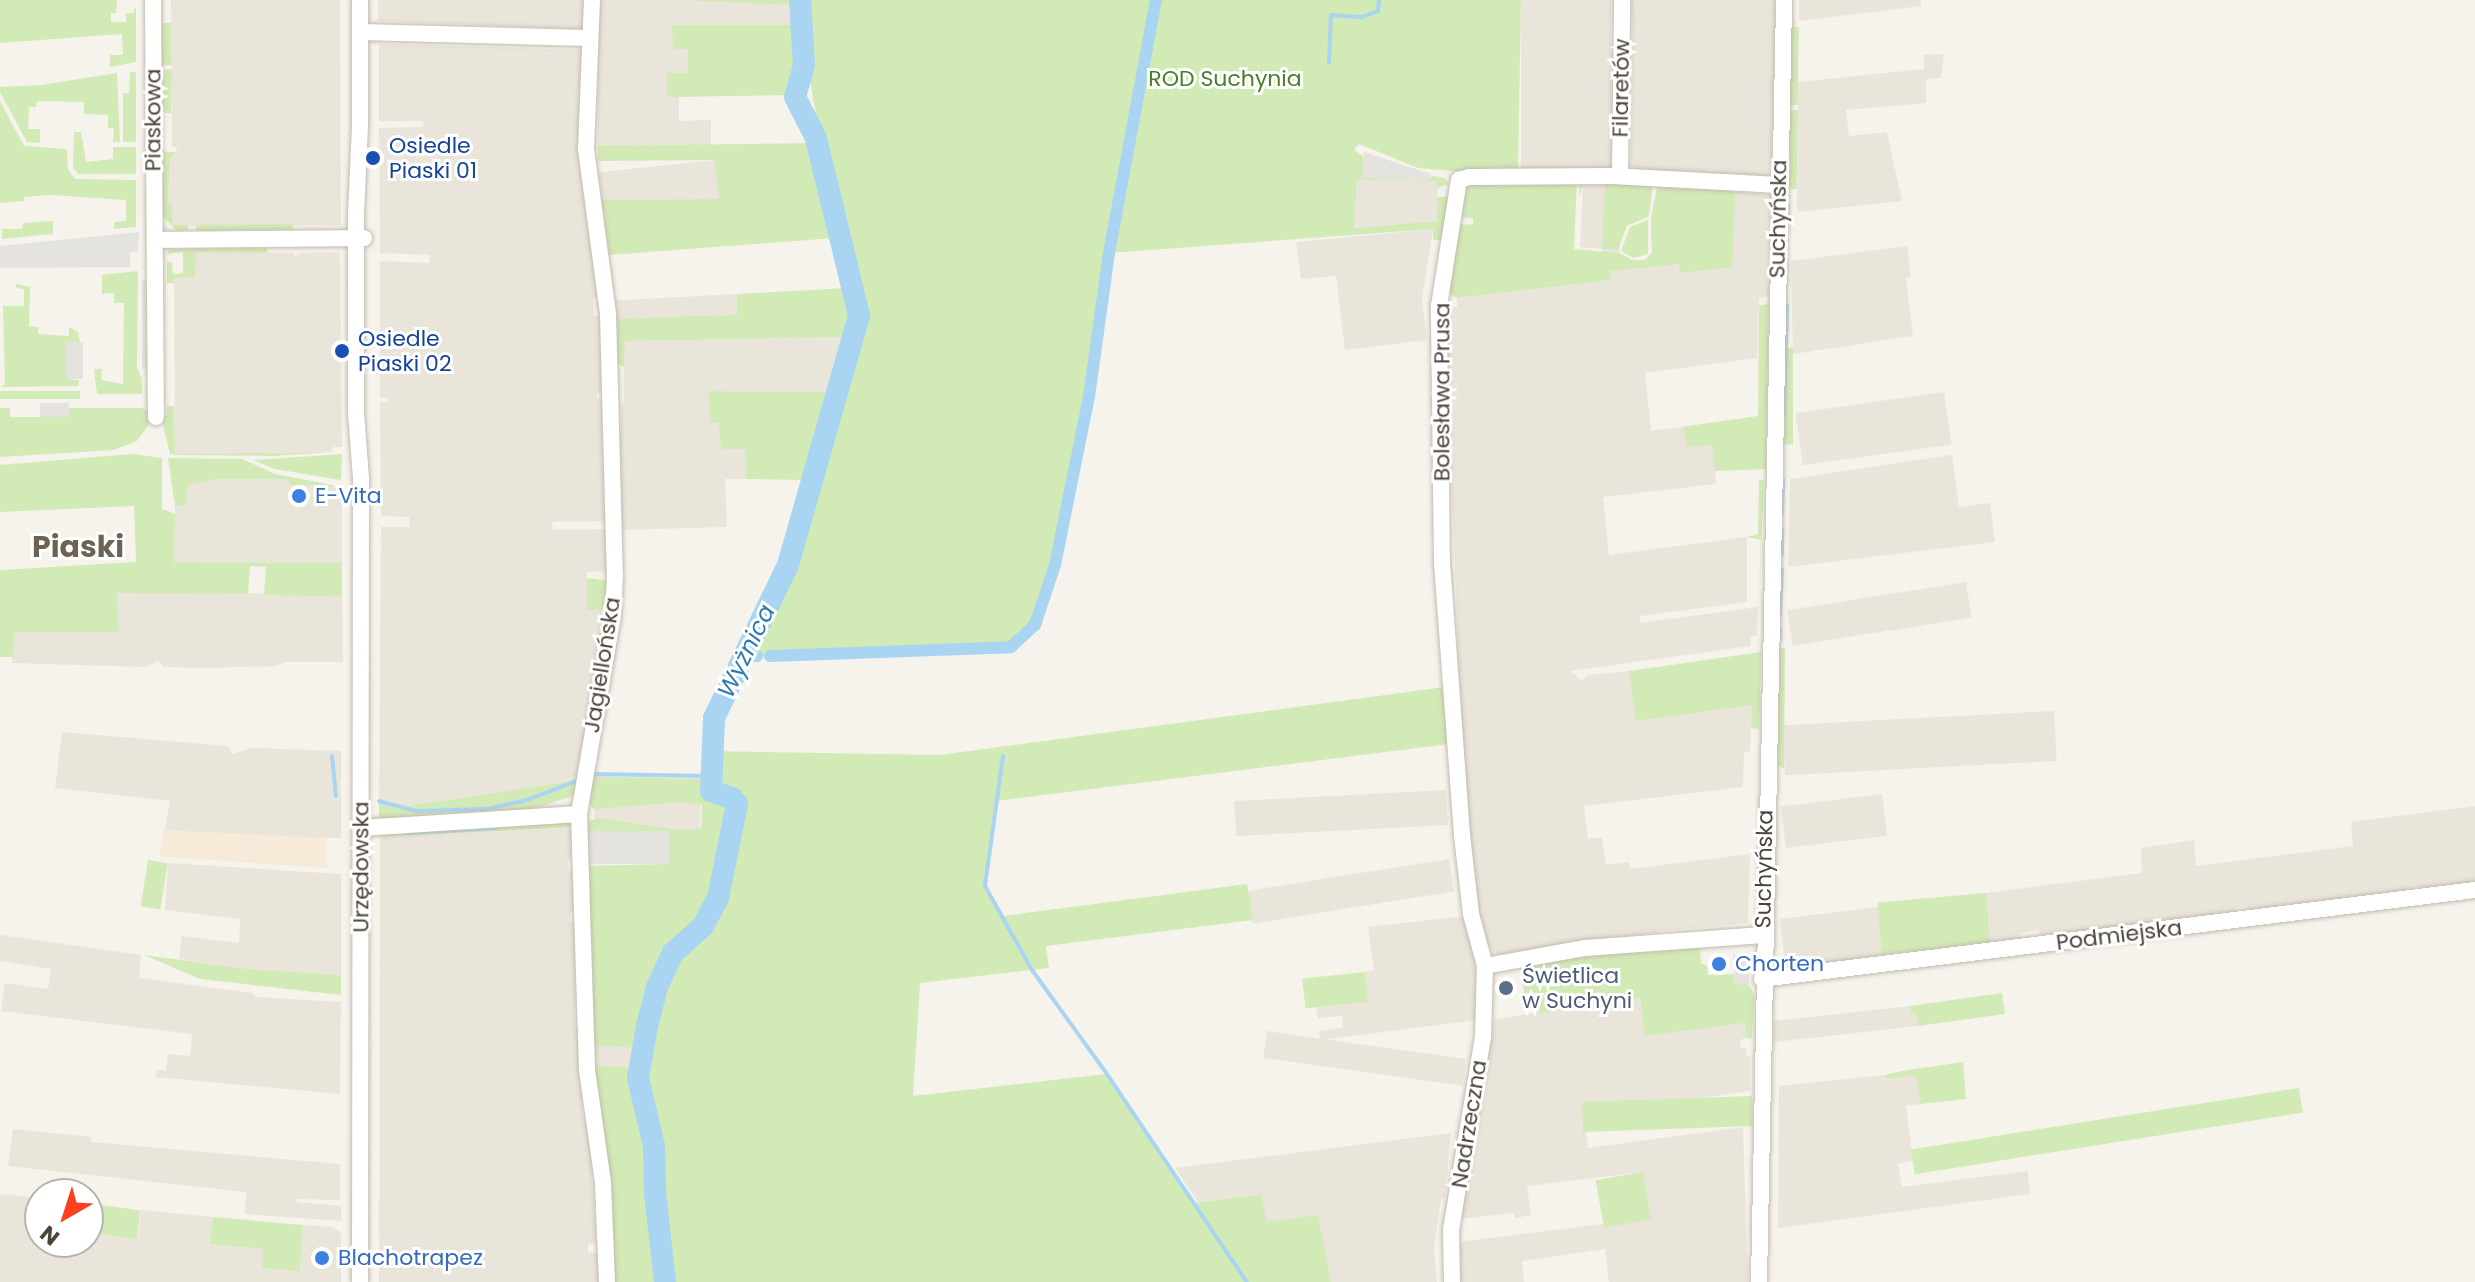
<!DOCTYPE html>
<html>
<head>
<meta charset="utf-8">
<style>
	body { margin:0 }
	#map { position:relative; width:2475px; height:1282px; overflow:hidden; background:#f6f3ec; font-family:Poppins,sans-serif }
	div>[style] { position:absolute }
	.residential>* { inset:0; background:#eae5da; transform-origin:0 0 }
	.commercial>* { inset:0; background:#f7ead8 }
	.green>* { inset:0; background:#d2eab5; transform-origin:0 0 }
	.parking>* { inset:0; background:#e5e3e0; transform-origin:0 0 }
	.stream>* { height:4px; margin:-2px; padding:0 2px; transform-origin:2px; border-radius:2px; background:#a9d4f2 }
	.canal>* { height:12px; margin:-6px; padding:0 6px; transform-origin:6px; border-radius:6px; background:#a9d4f2 }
	.river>* { height:22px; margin:-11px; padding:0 11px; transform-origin:11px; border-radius:11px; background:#a9d4f2 }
	.roads { filter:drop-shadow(0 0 2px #c2bbae) drop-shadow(0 0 2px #c2bbae) }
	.minor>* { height:16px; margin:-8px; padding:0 8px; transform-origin:8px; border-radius:8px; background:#fff }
	.dots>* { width:22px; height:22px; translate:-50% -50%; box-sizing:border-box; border:4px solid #fff; border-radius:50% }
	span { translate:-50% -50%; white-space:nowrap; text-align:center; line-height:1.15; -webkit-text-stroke:6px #fff; paint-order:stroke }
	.park-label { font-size:22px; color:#4a7f2a }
	.street-label { font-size:22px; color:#4b4439 }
	.transit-label { font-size:22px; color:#164399 }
	.left { translate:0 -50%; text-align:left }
	.shop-label { font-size:22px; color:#366cbe }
	.service-label { font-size:22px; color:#4e5e75 }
	.water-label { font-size:24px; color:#2e7ab2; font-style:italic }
	.district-label { font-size:30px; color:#6e6250; font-weight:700 }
	.north { position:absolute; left:24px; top:1178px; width:80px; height:80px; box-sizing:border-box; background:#fff; border:2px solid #b7b4b0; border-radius:50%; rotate:219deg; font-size:22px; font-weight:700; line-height:32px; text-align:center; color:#4b4439 }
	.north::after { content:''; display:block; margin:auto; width:28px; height:36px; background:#fc3f1d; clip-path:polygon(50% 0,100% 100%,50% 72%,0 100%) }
</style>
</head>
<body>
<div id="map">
	<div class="residential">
		<div style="clip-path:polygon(171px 0,340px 0,341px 225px,173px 226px,172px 203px,168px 203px,170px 159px,177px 153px,176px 147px,172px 147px)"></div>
		<div style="clip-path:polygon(378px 0,586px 0,583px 29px,378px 21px)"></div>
		<div style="clip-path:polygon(598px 0,797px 0,799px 25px,787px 25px,788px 94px,679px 97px,679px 121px,711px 120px,711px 145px,598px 146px)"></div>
		<div style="left:1521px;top:0;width:90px;height:171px"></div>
		<div style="clip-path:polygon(1632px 0,1776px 0,1771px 178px,1639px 170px,1631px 165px)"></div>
		<div style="clip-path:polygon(1799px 0,1921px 0,1921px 6px,1799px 21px)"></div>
		<div style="clip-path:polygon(379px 44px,582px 50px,581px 123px,577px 142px,580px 146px,597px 297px,593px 298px,594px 316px,601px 316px,602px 393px,597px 393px,597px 399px,603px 400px,609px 521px,552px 522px,553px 530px,609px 529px,610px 571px,587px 572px,587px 609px,607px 610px,605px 629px,600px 629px,579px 780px,402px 807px,379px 799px,381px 527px,410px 527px,409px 517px,381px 516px,380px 402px,388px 402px,388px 398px,380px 397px,380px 261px,429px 263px,430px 255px,380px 253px,379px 128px,423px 127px,424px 124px,423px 121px,379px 121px)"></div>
		<div style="clip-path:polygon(1944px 54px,1941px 78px,1926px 79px,1926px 103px,1846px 110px,1849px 136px,1887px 132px,1902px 201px,1797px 212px,1798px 82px,1924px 69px,1924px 55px)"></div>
		<div style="left:715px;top:160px;width:39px;height:117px;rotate:84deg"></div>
		<div style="clip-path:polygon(1357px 180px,1438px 181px,1437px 221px,1354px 228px)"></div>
		<div style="clip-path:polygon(1583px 184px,1605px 185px,1649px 216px,1627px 226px,1621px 236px,1619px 253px,1633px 260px,1645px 260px,1652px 252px,1651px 218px,1657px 188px,1771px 195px,1769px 296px,1759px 298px,1757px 358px,1645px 373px,1651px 431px,1766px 415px,1766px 469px,1715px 471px,1716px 484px,1603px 497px,1609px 555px,1747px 537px,1747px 602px,1640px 616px,1640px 623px,1758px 607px,1757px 636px,1751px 636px,1750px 646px,1570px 671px,1582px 681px,1588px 675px,1629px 671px,1637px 720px,1752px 705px,1750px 751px,1744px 753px,1743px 787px,1584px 806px,1588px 839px,1602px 837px,1606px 865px,1629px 862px,1631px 869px,1750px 854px,1748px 923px,1663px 931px,1499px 956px,1487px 945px,1480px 924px,1467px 849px,1444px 307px,1457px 307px,1457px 298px,1611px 280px,1602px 249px,1580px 247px)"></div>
		<div style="clip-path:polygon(1433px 229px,1422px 299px,1427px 340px,1345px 350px,1336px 276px,1301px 279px,1296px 242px)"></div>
		<div style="clip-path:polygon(1907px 246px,1911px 277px,1906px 278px,1913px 336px,1793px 354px,1791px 261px)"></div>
		<div style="clip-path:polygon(195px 252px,294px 253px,294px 256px,300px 253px,340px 252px,342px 447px,333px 447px,332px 452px,175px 454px,174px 278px,195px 276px)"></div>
		<div style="left:737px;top:294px;width:21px;height:123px;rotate:87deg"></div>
		<div style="clip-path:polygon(850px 337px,834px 392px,709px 391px,712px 423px,719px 422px,745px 448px,746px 479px,725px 479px,727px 527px,619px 530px,618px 433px,621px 433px,621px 406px,624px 402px,624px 341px)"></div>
		<div style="left:1944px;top:392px;width:53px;height:150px;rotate:82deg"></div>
		<div style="clip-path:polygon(1952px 455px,1959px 507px,1990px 503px,1995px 542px,1788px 567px,1790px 479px)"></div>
		<div style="clip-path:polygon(218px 479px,290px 479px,290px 485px,342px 487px,342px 563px,174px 562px,175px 506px,187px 505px,187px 485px)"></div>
		<div style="left:1966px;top:582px;width:36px;height:181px;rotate:81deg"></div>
		<div style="clip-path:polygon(183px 591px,342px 596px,343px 662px,285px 662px,276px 666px,207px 668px,164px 667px,158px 661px,146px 667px,12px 663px,13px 632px,119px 632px,116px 593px)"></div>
		<div style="left:2054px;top:711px;width:50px;height:272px;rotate:87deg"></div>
		<div style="clip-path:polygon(62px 732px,228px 746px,233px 754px,251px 748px,341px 751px,341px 838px,327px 838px,327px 868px,160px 856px,170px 801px,55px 788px)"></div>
		<div style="left:595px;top:776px;width:106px;height:57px;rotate:1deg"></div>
		<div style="left:1446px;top:790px;width:35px;height:212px;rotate:87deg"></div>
		<div style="left:1882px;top:794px;width:42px;height:102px;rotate:83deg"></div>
		<div style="clip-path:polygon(2475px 806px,2475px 883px,2422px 889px,2414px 885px,2406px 891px,2249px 912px,2246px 906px,2236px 907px,2234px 914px,2172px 922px,2164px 918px,2157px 923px,2140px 925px,2040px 935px,2039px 930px,2021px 933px,2020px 941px,1991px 945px,1986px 893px,2142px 873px,2141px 848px,2194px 840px,2196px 866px,2353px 846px,2351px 822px)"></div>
		<div style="clip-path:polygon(572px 828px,574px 853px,567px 862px,568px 871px,572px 871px,572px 880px,576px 880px,577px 912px,570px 913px,570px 922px,576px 922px,575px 1027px,580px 1027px,582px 1114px,587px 1122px,591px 1160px,596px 1240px,600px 1243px,588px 1244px,588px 1252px,601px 1254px,602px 1282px,379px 1282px,380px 837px)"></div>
		<div style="left:1449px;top:859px;width:33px;height:204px;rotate:81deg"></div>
		<div style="clip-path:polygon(168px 863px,341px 874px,341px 975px,248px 969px,179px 959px,182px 936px,239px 943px,240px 919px,165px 910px)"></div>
		<div style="left:1878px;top:907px;width:50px;height:99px;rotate:83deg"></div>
		<div style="clip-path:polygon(1467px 916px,1475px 958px,1477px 1020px,1320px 1040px,1319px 1031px,1343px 1028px,1342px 1016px,1318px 1018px,1316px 1008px,1368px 1001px,1365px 972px,1374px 970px,1368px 927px)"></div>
		<div style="clip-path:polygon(0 935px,141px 955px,139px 978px,252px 993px,256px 997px,341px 1002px,340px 1094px,156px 1077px,157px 1070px,166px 1070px,168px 1054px,190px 1056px,192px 1034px,1px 1011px,5px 983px,48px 989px,51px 969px,0 961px)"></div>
		<div style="clip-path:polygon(1640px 998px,1645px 1035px,1746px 1023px,1746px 1038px,1740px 1040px,1741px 1048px,1746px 1048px,1746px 1056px,1750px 1057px,1750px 1091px,1584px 1114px,1588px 1148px,1743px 1127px,1748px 1282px,1609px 1282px,1605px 1249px,1522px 1261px,1524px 1282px,1461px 1282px,1458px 1242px,1651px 1218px,1643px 1172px,1527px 1186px,1531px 1215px,1515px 1218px,1514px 1213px,1460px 1219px,1495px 1019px)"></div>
		<div style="clip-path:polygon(1910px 1006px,1911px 1015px,1916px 1014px,1918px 1026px,1774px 1042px,1774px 1021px)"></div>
		<div style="clip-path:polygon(587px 1045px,640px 1047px,637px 1067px,590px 1066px)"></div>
		<div style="left:1466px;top:1059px;width:27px;height:201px;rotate:98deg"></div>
		<div style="clip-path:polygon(1885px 1075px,1886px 1079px,1916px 1075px,1920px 1104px,1906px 1106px,1913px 1161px,1898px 1164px,1902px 1187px,2028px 1171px,2030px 1194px,1778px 1228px,1779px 1086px)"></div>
		<div style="clip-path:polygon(13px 1129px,91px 1137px,91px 1142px,340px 1164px,340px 1200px,296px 1199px,297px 1202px,341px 1206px,341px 1221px,245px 1214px,246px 1192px,8px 1166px)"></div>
		<div style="clip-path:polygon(1451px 1133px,1445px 1198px,1441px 1198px,1434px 1249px,1437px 1282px,1331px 1282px,1326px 1261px,1267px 1222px,1260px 1194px,1198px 1202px,1175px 1168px)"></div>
		<div style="clip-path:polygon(0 1194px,40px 1198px,40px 1242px,88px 1242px,88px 1232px,138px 1236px,141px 1210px,213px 1217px,211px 1244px,263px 1249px,262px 1268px,300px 1271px,303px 1225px,333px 1227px,341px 1233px,341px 1282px,0 1282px)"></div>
	</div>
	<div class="commercial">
		<div style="clip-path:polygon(163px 830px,327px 838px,327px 868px,160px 856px)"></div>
	</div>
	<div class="green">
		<div style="clip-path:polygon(0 0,117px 0,116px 13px,111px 13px,111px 22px,126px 22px,126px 13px,133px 13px,136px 6px,136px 62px,110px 67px,110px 55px,123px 55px,122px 34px,0 43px)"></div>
		<div style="clip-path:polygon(679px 0,797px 0,797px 5px)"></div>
		<div style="clip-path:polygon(803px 0,1154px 0,1127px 163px,1158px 0,1521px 0,1518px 170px,1473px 173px,1418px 168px,1359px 144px,1354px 150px,1363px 156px,1363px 178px,1430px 180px,1432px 176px,1445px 178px,1449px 184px,1437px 188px,1437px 181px,1357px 180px,1354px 228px,1437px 221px,1437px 197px,1450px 197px,1444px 240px,1433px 240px,1433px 229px,1109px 253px,1089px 397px,1055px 565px,1035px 625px,1011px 647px,746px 657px,793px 562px,862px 314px,844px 252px,812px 94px)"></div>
		<div style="left:171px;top:23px;width:42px;height:10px;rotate:89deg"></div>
		<div style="clip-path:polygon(672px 25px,799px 25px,801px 64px,793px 89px,795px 107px,788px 95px,667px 97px,667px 73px,688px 73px,688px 49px,673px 49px)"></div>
		<div style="left:1799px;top:27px;width:78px;height:8px;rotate:91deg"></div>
		<div style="clip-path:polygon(172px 69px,171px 113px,161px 113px,160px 70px)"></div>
		<div style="clip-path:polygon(130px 72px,136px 72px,136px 142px,123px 142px,123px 93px,129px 93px)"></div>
		<div style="clip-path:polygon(117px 73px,120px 142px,113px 142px,114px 128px,108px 128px,108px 115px,84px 114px,84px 102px,37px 101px,36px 107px,29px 107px,28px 129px,40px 129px,40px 143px,27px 142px,0 92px,0 87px,41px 85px)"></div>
		<div style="clip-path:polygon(0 101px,24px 146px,67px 149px,68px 169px,75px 179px,136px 180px,136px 227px,114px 229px,114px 222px,126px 221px,126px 200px,50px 195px,24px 197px,24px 201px,0 203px)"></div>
		<div style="left:1798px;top:110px;width:79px;height:10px;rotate:91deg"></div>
		<div style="clip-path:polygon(74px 132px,81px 132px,86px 162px,113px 159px,113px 147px,136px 147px,136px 174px,78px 174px,73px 168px)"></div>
		<div style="clip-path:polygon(814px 143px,835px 238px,609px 255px,602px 200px,719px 199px,714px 160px,598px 161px,598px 146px)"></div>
		<div style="clip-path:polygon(161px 152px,177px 152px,170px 159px,168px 202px,172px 203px,173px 225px,188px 225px,188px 230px,176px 230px,161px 214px)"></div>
		<div style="clip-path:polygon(1577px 180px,1574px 249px,1619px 253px,1632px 260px,1646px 260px,1652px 252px,1651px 218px,1658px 184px,1771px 195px,1735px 193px,1732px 267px,1680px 273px,1679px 264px,1611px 271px,1611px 280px,1457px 298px,1450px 294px,1447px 287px,1459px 225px,1473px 224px,1473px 218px,1460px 217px,1465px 184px)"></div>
		<div style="clip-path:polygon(1580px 181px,1653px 184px,1649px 216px,1627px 226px,1618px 249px,1602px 249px,1605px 185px,1583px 184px,1579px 197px)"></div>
		<div style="clip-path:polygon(1648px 220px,1648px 254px,1634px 258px,1621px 251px,1630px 227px)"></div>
		<div style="clip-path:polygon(53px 221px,53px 234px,2px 239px,2px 229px,22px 229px,23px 223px)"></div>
		<div style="clip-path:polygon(292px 224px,293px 229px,196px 231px,196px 225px)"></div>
		<div style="clip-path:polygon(267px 248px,267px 253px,196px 252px,195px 277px,175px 278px,174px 283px,167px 283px,167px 262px,172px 262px,173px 274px,183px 273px,183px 252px,167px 254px,169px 249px)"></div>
		<div style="clip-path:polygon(138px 271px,137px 368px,142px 379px,142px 394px,97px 394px,94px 369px,102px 369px,101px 380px,123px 384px,124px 303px,114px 303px,114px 293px,102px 294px,102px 275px)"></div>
		<div style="clip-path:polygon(16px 284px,30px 287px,29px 326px,38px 327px,38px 334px,69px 336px,69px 327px,78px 332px,80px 342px,66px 343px,66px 379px,79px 380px,79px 386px,0 387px,5px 384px,3px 306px,24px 306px,24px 289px,16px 288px)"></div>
		<div style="clip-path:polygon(848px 288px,855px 314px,850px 337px,625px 341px,624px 367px,616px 363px,613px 319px,737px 315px,737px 294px)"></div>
		<div style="clip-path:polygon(1769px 304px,1766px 469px,1715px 471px,1712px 445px,1687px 447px,1683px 427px,1758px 416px,1759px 305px)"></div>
		<div style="clip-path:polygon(1793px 347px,1793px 444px,1785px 445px,1780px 441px,1784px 349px)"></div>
		<div style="left:0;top:391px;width:80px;height:8px"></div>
		<div style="clip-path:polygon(708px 391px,834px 392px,807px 480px,746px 479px,745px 449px,721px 449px,719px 423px,711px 423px)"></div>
		<div style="clip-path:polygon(167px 406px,174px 406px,175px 454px,332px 452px,274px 456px,175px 455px,170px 454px,161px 416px,167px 416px)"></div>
		<div style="clip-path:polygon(0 408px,10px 408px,10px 417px,68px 417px,69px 408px,142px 408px,149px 413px,149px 424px,137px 441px,114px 450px,0 457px)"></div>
		<div style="clip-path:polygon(132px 454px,162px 458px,162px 509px,175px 514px,174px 562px,342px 563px,342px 596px,264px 595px,266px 567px,250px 566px,248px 594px,117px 593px,119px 632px,14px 632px,13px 657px,0 657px,0 570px,136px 562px,134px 506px,0 512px,0 465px)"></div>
		<div style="clip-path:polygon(342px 454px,341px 480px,275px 469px,253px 460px)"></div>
		<div style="clip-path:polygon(168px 458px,242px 459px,275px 474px,342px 487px,290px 485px,289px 479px,219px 479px,187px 485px,187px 505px,175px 506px)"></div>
		<div style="clip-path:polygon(1759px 480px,1764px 480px,1759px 600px,1761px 540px,1747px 537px,1758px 534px)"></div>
		<div style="clip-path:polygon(587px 578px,610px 581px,606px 629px,599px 635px,600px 628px,605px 628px,607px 610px,587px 610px)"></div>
		<div style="clip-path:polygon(1785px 648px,1784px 769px,1774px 762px,1776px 649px)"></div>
		<div style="clip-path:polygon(597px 650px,602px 653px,578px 789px,575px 795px,525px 812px,503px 815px,424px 823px,379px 821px,379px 799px,402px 807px,578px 780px)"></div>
		<div style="clip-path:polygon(1761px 652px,1759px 729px,1751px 728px,1752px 705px,1636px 721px,1629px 671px)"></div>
		<div style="clip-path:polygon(1445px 687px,1449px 744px,997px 801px,985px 886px,1002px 916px,1247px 884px,1253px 920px,1046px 946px,1049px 968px,920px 983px,913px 1096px,1107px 1074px,1193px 1203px,1261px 1194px,1267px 1222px,1318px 1215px,1331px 1282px,611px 1282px,590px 1066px,636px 1067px,639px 1048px,587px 1045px,584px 866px,669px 864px,669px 831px,592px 833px,585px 829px,586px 822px,600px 818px,677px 830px,701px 829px,702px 805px,683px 802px,594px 809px,587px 802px,588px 777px,706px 779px,708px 751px,939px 755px)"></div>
		<div style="clip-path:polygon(571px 820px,575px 827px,380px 837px,380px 831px)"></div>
		<div style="left:148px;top:860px;width:20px;height:47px;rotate:9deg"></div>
		<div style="left:1986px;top:893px;width:52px;height:109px;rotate:85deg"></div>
		<div style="clip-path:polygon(1703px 944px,1705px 948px,1700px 948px,1701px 964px,1707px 965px,1708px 975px,1734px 974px,1735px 985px,1745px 984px,1751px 988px,1754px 996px,1752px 1039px,1746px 1038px,1745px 1023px,1645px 1036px,1640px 998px,1536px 1013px,1534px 1001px,1526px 1002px,1519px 963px,1587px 951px)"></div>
		<div style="clip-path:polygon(144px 955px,248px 969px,341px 975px,341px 995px,200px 979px)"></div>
		<div style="left:1365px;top:972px;width:30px;height:63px;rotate:84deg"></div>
		<div style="clip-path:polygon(2002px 993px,2005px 1014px,1918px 1026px,1916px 1014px,1911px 1015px,1910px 1006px)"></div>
		<div style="clip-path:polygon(1963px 1062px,1966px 1099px,1920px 1104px,1916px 1076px,1886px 1079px,1885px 1075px,1902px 1071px)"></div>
		<div style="left:2299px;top:1088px;width:25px;height:393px;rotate:81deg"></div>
		<div style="left:1752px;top:1096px;width:30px;height:170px;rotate:88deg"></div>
		<div style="left:1643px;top:1172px;width:48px;height:48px;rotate:80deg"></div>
		<div style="left:88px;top:1203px;width:53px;height:29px;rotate:8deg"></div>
		<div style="clip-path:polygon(213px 1217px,303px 1225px,300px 1271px,262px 1268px,263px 1249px,210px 1244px)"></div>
	</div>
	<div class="parking">
		<div style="clip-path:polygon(1364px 152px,1431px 174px,1430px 180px,1362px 178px)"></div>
		<div style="clip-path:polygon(139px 232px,138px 251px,130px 252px,130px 267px,0 268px,0 246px)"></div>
		<div style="left:142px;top:280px;width:13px;height:89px"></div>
		<div style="left:66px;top:342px;width:17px;height:37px"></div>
		<div style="left:40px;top:403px;width:29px;height:14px"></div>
		<div style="left:669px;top:831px;width:33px;height:89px;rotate:90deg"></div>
		<div style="clip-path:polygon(1733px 954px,1750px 959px,1749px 985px,1735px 985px)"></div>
	</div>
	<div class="stream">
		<div style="left:1329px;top:62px;width:47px;rotate:-87.6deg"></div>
		<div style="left:1331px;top:15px;width:31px;rotate:4deg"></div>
		<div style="left:1362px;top:17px;width:17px;rotate:-21deg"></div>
		<div style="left:1378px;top:11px;width:11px;rotate:-85deg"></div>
		<div style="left:1788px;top:223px;width:18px;rotate:-90deg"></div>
		<div style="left:1784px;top:415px;width:110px;rotate:-88.4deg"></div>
		<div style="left:1782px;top:514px;width:34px;rotate:-88deg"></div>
		<div style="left:1782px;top:555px;width:26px;rotate:-90deg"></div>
		<div style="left:1780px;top:616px;width:47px;rotate:-87.6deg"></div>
		<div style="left:1780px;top:640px;width:11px;rotate:-90deg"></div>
		<div style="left:332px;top:756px;width:40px;rotate:84.3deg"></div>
		<div style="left:1003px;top:756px;width:131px;rotate:97.9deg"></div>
		<div style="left:985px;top:886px;width:96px;rotate:60.8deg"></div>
		<div style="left:1032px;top:970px;width:128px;rotate:54.2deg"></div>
		<div style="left:1107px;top:1074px;width:251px;rotate:56.1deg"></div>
		<div style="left:591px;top:774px;width:120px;rotate:1deg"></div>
		<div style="left:379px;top:801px;width:39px;rotate:15deg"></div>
		<div style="left:417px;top:811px;width:70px;rotate:-1.6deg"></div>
		<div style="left:487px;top:809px;width:41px;rotate:-12.7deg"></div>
		<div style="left:527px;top:800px;width:56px;rotate:-21deg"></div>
		<div style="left:408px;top:833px;width:89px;rotate:-3.2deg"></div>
	</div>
	<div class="canal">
		<div style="left:770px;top:656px;width:241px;rotate:-2.1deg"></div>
		<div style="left:1011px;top:647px;width:33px;rotate:-43deg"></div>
		<div style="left:1035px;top:625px;width:63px;rotate:-71.6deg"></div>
		<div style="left:1055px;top:565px;width:171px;rotate:-78.6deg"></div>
		<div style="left:1089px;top:397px;width:145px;rotate:-82.1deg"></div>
		<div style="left:1109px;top:253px;width:257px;rotate:-79.5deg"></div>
		<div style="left:742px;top:657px;width:15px;rotate:-4deg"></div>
	</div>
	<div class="river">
		<div style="left:665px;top:1282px;width:90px;rotate:-96.4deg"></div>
		<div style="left:655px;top:1193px;width:47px;rotate:-91.2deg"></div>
		<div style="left:654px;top:1146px;width:70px;rotate:-103.2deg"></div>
		<div style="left:638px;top:1078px;width:53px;rotate:-80.2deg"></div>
		<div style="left:647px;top:1026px;width:40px;rotate:-75.6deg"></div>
		<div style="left:657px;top:987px;width:38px;rotate:-65deg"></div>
		<div style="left:673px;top:953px;width:40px;rotate:-42deg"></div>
		<div style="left:703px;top:926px;width:32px;rotate:-62deg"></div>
		<div style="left:718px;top:898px;width:96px;rotate:-78.6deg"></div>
		<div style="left:737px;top:804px;width:8px;rotate:-130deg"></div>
		<div style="left:732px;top:798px;width:22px;rotate:-162deg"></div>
		<div style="left:711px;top:791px;width:73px;rotate:-87.6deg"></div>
		<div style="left:714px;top:718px;width:170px;rotate:-64.2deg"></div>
		<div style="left:788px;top:565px;width:260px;rotate:-74.1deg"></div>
		<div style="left:859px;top:315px;width:182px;rotate:-103.7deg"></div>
		<div style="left:816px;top:138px;width:46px;rotate:-117.1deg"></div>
		<div style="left:795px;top:97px;width:33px;rotate:-74deg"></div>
		<div style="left:804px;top:65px;width:65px;rotate:-93.5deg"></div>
	</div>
	<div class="roads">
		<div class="minor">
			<div style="left:153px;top:0;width:417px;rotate:89.6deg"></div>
			<div style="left:592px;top:0;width:149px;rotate:92.3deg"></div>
			<div style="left:586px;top:149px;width:166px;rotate:82.4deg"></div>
			<div style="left:608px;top:314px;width:261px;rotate:88.5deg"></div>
			<div style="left:615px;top:575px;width:40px;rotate:92.9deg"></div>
			<div style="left:613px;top:615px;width:202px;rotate:99.7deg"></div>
			<div style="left:579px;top:814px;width:256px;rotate:88.2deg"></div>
			<div style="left:587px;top:1070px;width:114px;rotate:81.9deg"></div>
			<div style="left:603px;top:1183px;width:99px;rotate:87.7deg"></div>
			<div style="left:360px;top:32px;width:228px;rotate:1.5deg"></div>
			<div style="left:1620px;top:176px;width:176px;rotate:-89.3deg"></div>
			<div style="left:155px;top:240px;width:209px;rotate:-0.5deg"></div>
			<div style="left:361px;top:828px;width:218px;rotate:-3.7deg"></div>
			<div style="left:1485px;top:966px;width:102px;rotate:-10.2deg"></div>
			<div style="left:1585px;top:948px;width:178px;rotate:-4.2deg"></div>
			<div style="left:1762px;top:979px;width:719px;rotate:-7.12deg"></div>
			<div style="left:360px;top:1282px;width:804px;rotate:-89.93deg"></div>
			<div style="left:361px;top:478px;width:65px;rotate:-94.4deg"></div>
			<div style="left:356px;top:413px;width:199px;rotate:-90deg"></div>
			<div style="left:356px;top:214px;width:89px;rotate:-87.4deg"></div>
			<div style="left:360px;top:125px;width:125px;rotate:-90deg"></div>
			<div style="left:1452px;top:1282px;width:52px;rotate:-91.1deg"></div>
			<div style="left:1451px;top:1230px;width:196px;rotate:-80.6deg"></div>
			<div style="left:1483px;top:1037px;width:71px;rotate:-88.4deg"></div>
			<div style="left:1485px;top:966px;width:54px;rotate:-105.1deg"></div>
			<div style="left:1471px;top:914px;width:80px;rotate:-96.5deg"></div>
			<div style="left:1462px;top:835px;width:272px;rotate:-94.2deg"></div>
			<div style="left:1442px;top:564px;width:258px;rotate:-90.7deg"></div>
			<div style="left:1439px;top:306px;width:128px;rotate:-81deg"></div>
			<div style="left:1459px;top:180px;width:10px;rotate:-17deg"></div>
			<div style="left:1469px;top:177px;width:143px;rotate:-0.4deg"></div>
			<div style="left:1612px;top:176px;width:167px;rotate:3.1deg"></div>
			<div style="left:1759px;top:1282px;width:1282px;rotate:-88.88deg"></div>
		</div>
	</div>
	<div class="dots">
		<div style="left:373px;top:158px;background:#1a4fb4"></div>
		<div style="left:342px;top:351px;background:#1a4fb4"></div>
		<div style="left:299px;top:496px;background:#3f7fe0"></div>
		<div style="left:1719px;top:964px;background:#3f7fe0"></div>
		<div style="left:1506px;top:988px;background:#5c6f8a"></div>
		<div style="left:322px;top:1258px;background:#3f7fe0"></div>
	</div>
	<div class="park-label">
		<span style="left:1225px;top:79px">ROD Suchynia</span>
	</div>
	<div class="street-label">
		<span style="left:1621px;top:88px;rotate:-89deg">Filaretów</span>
		<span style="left:153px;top:120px;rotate:-90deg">Piaskowa</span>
		<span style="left:1778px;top:219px;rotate:-89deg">Suchyńska</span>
		<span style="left:1442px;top:392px;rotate:-90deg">Bolesława Prusa</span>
		<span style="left:602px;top:665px;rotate:-81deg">Jagiellońska</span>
		<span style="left:361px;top:867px;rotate:-90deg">Urzędowska</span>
		<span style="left:1764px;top:869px;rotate:-89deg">Suchyńska</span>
		<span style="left:2119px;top:935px;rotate:-7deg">Podmiejska</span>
		<span style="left:1469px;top:1124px;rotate:-81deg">Nadrzeczna</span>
	</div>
	<div class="transit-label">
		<span class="left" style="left:389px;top:158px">Osiedle<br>Piaski 01</span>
		<span class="left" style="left:358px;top:351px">Osiedle<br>Piaski 02</span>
	</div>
	<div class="shop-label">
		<span class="left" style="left:315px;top:496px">E-Vita</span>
		<span class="left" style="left:1735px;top:964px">Chorten</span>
		<span class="left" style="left:338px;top:1258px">Blachotrapez</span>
	</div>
	<div class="service-label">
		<span class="left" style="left:1522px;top:988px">Świetlica<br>w Suchyni</span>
	</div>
	<div class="water-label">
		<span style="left:746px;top:651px;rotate:-64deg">Wyżnica</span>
	</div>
	<div class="district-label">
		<span style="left:78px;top:547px">Piaski</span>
	</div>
	<div class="north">N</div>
</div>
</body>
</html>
